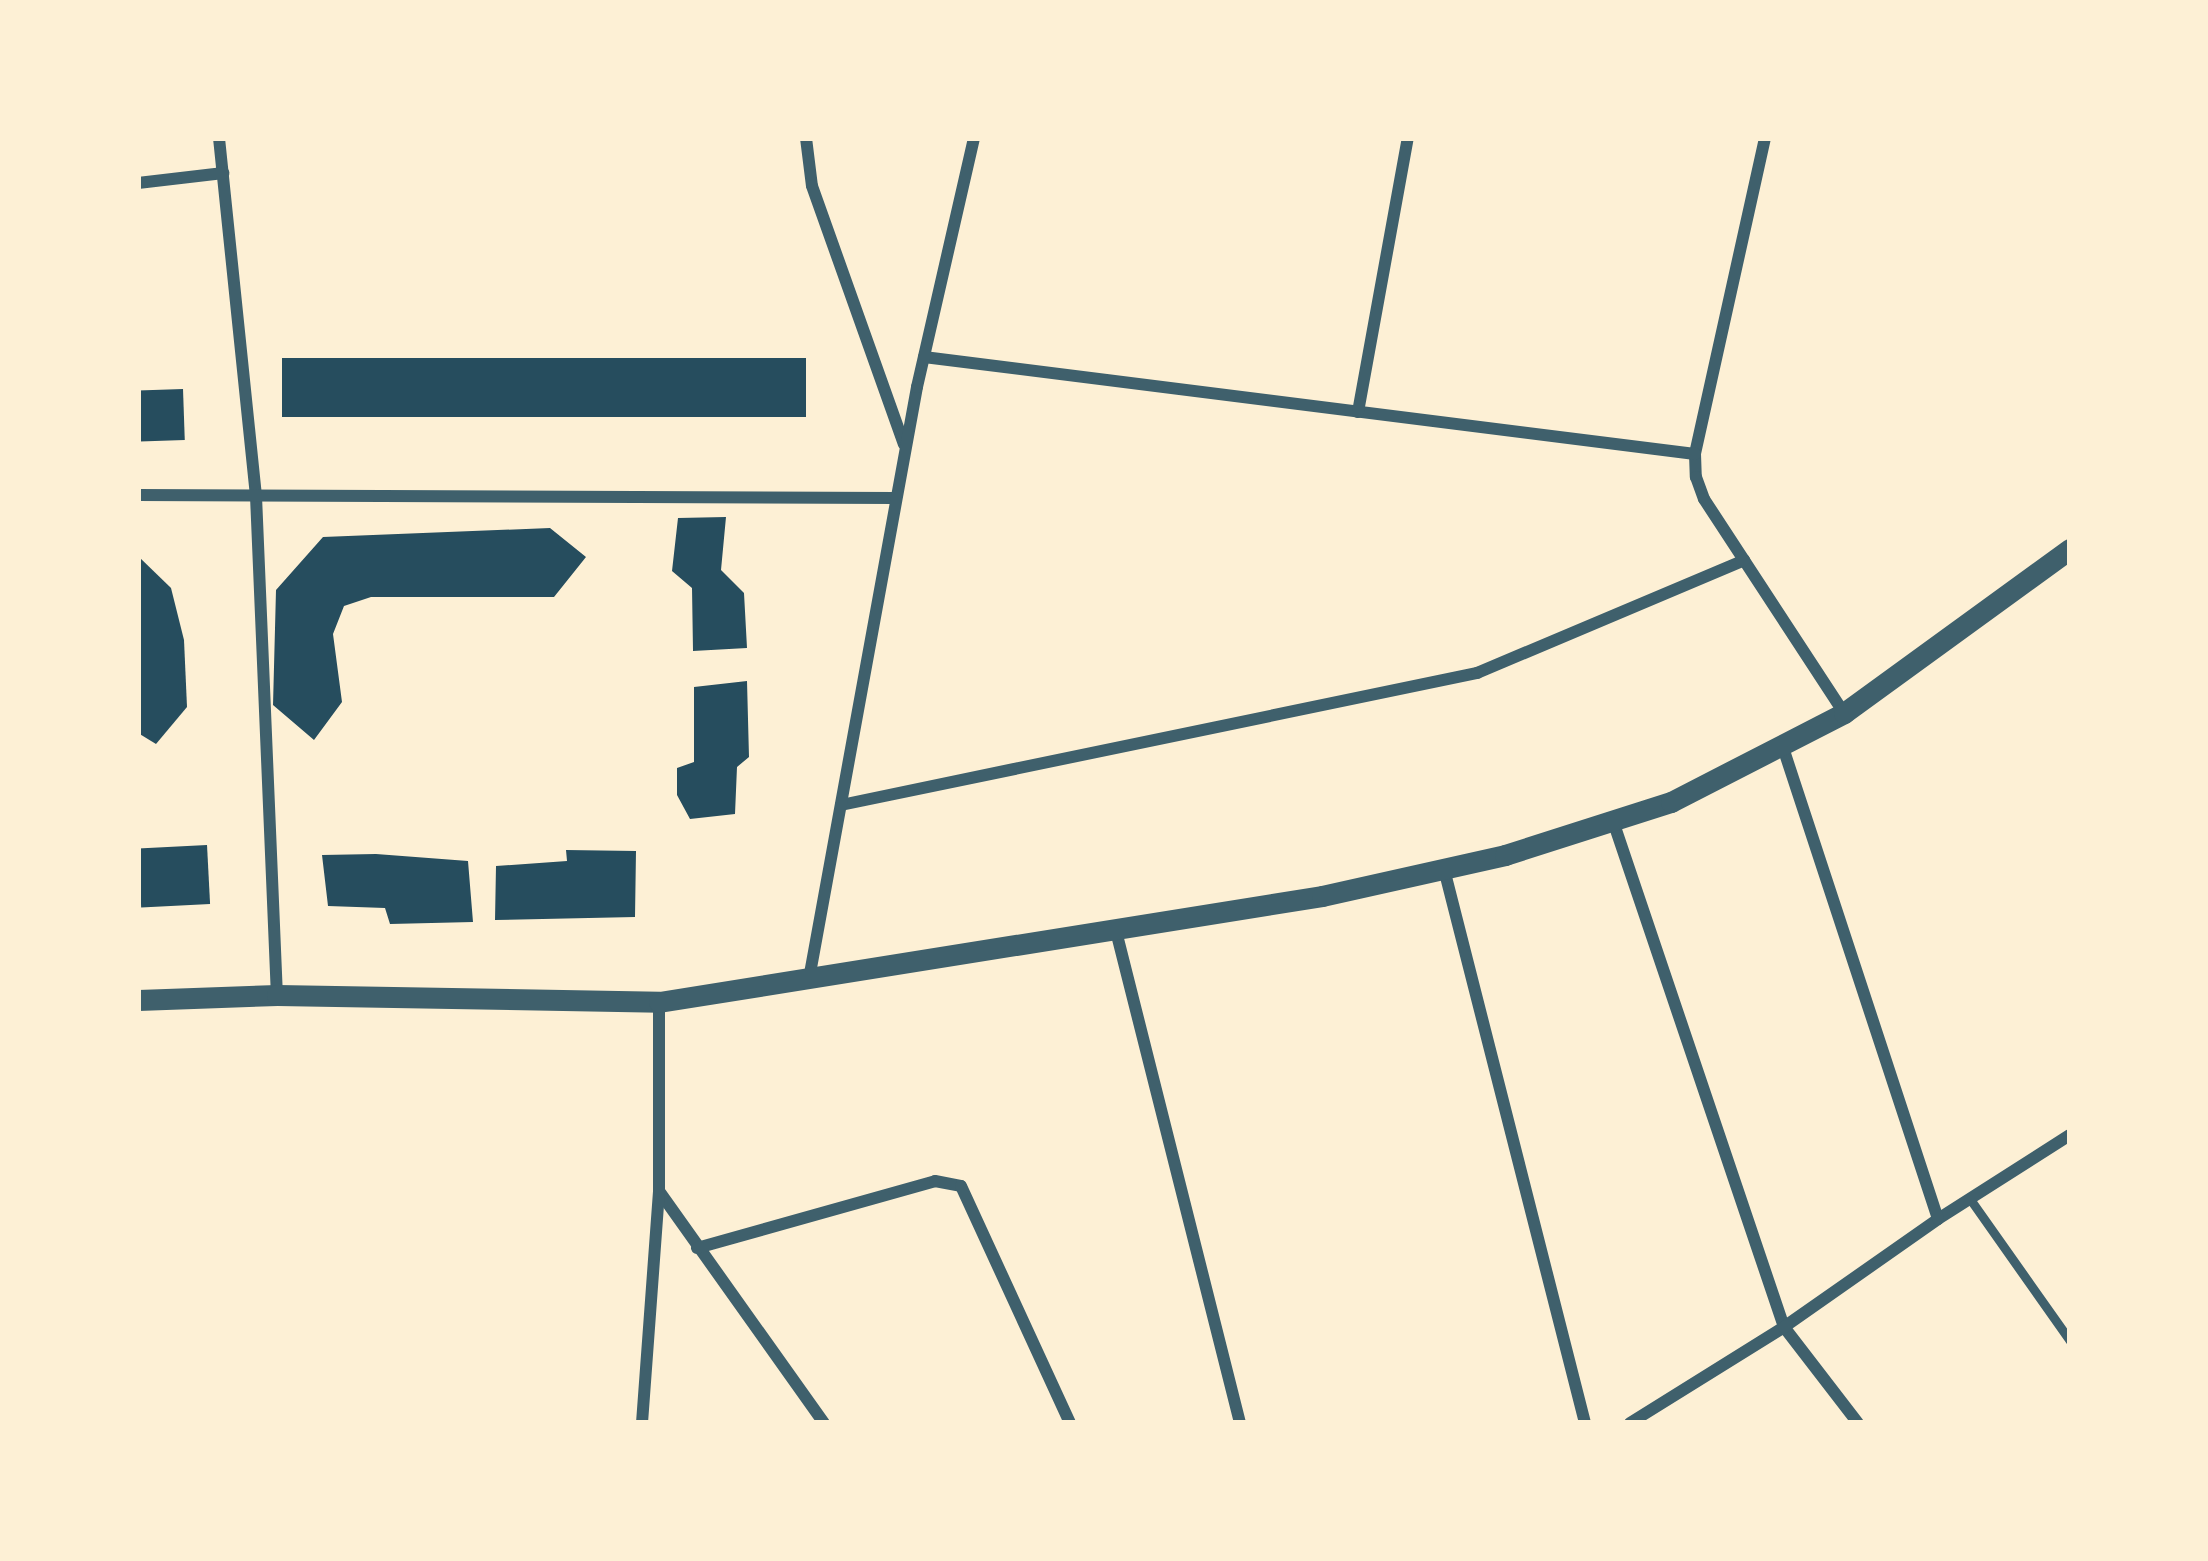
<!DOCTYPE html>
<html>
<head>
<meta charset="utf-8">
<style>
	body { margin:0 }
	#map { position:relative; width:2208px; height:1561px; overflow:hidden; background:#fdf0d5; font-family:Montserrat,sans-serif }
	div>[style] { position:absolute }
	.building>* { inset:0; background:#264d5e; transform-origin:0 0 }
	.service>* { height:9px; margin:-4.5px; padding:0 4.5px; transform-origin:4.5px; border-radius:4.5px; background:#3f606c }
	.minor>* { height:12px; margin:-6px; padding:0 6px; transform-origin:6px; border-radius:6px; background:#3f606c }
	.tertiary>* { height:21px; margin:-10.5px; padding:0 10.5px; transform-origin:10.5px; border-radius:10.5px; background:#3f606c }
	span { translate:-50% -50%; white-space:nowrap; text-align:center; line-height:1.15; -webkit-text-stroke:12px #fdf0d5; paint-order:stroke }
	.frame { position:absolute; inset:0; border:141px solid #fdf0d5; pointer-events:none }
</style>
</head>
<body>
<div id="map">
	<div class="building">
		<div style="left:806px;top:358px;width:59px;height:524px;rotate:90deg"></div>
		<div style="left:183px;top:389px;width:51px;height:45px;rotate:88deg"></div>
		<div style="clip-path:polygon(726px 517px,721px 570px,744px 593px,747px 648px,693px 651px,692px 588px,672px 571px,678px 518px)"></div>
		<div style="clip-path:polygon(550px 528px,586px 557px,554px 597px,371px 597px,344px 606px,333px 634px,342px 702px,314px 740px,273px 705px,276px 590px,323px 537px)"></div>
		<div style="clip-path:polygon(138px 556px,171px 588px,184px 640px,187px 707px,156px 744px,138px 733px)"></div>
		<div style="clip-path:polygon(747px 681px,749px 757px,737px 767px,735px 814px,690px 819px,677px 795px,677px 768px,694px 762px,694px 687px)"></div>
		<div style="left:207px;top:845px;width:59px;height:69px;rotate:87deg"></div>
		<div style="clip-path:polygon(566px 850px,636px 851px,635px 917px,495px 920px,496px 866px,567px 861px)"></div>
		<div style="clip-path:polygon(376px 854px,468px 861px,473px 922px,390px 924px,385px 908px,328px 906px,322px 855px)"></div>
	</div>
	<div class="service">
		<div style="left:1970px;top:1199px;width:174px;rotate:54.8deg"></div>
	</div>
	<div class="minor">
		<div style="left:219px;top:138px;width:360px;rotate:84.1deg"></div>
		<div style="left:256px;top:496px;width:499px;rotate:87.6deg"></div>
		<div style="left:806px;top:138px;width:48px;rotate:82.9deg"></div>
		<div style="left:812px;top:186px;width:274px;rotate:70.4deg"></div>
		<div style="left:1765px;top:138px;width:324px;rotate:102.5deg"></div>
		<div style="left:1695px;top:454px;width:23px;rotate:88deg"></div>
		<div style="left:1696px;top:477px;width:23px;rotate:70deg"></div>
		<div style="left:1704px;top:499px;width:256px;rotate:56.8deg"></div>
		<div style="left:138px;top:183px;width:86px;rotate:-6.7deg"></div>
		<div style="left:924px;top:357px;width:777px;rotate:7.17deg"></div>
		<div style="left:1358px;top:412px;width:279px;rotate:-79.7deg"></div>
		<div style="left:138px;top:495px;width:757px;rotate:0.23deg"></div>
		<div style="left:841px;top:805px;width:650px;rotate:-11.73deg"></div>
		<div style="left:1477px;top:673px;width:290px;rotate:-22.9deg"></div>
		<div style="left:1613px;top:821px;width:534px;rotate:71.33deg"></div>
		<div style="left:1784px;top:1327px;width:121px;rotate:52.4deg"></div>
		<div style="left:1444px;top:869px;width:572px;rotate:75.72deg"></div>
		<div style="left:1116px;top:931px;width:507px;rotate:75.85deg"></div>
		<div style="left:809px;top:979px;width:602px;rotate:-79.66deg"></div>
		<div style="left:917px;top:387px;width:255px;rotate:-77.1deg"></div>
		<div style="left:659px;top:1191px;width:285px;rotate:54.6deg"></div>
		<div style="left:1938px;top:1219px;width:156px;rotate:-32.5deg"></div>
		<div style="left:697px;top:1248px;width:247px;rotate:-15.7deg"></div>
		<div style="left:935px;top:1181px;width:26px;rotate:11deg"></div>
		<div style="left:961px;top:1186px;width:261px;rotate:65.3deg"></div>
		<div style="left:642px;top:1423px;width:233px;rotate:-85.8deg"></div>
		<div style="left:659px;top:1191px;width:189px;rotate:-90deg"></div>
		<div style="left:1630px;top:1423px;width:181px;rotate:-31.9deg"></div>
		<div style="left:1784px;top:1327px;width:188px;rotate:-35deg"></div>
		<div style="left:1938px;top:1219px;width:499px;rotate:-108.2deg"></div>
	</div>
	<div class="tertiary">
		<div style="left:138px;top:1000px;width:139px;rotate:-2.1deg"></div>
		<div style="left:277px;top:995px;width:382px;rotate:1deg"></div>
		<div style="left:659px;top:1002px;width:671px;rotate:-9.08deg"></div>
		<div style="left:1322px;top:896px;width:188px;rotate:-12.6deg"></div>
		<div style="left:1505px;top:855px;width:174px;rotate:-17.7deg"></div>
		<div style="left:1671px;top:802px;width:195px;rotate:-27.2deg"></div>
		<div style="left:1844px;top:713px;width:279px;rotate:-36deg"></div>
	</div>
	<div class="frame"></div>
</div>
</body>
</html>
